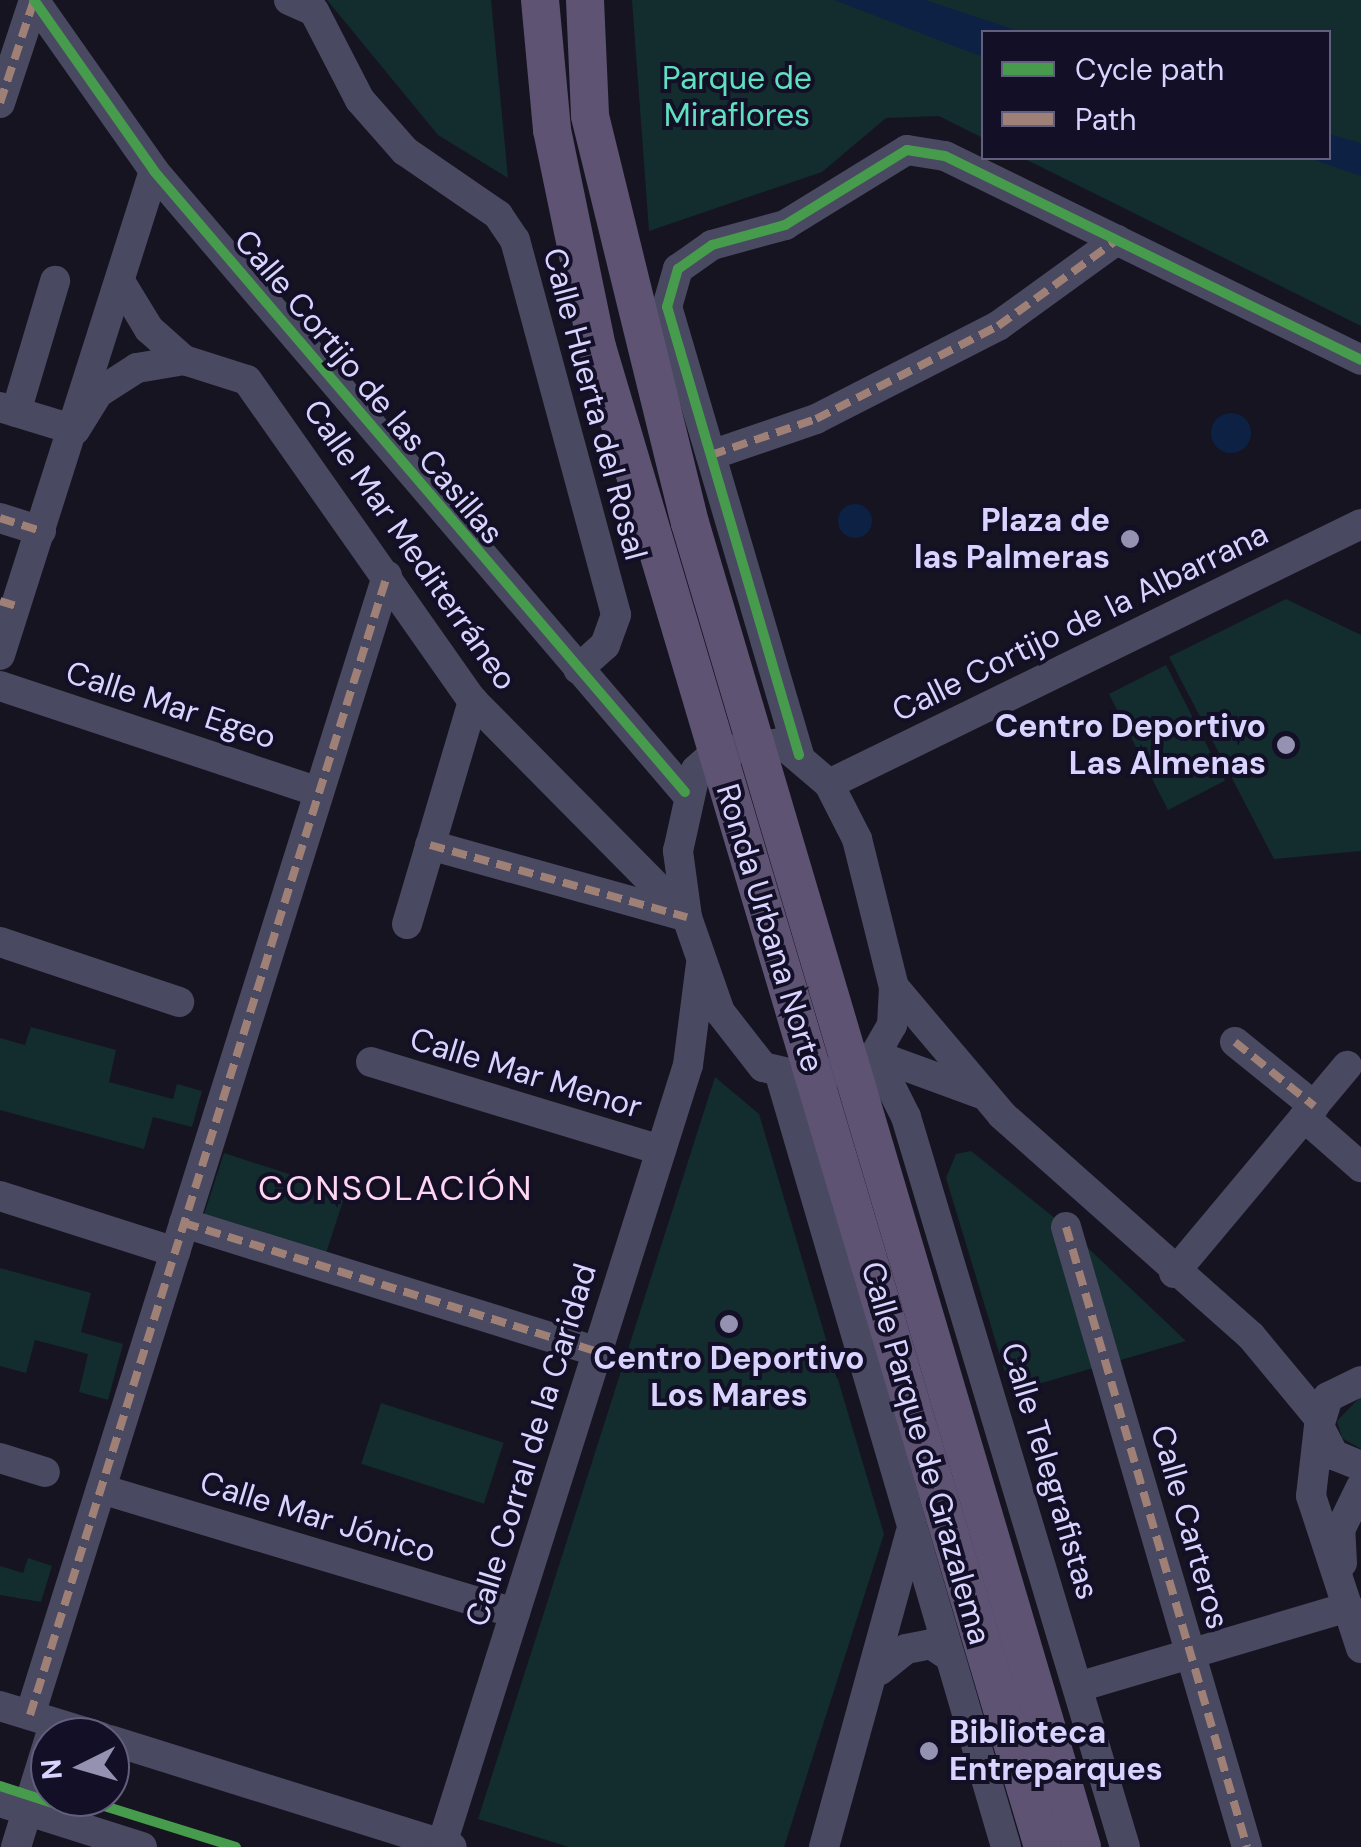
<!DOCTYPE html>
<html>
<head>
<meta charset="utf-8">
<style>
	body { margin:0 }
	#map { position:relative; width:1361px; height:1847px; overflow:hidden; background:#161421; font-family:"DM Sans",sans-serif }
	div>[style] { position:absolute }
	.green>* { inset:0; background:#132c2d; transform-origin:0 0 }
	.water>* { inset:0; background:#0d2144 }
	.round { border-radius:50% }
	.minor>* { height:30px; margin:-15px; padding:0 15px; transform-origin:15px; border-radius:15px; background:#4a4962 }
	.major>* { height:38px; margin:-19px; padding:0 19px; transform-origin:19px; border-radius:19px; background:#5e5373 }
	.quiet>* { height:8px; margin-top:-4px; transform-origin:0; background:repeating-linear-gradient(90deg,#9e8076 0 15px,transparent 0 23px) }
	.cycleway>* { height:10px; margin:-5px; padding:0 5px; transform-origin:5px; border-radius:5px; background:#469c4c }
	.dots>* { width:28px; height:28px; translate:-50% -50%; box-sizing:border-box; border:5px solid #130f26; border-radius:50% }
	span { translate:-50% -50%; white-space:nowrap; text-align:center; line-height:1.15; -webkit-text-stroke:8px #130f26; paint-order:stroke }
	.park-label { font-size:32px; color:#5fe0c0 }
	.street-label { font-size:32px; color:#d9d4ff }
	.poi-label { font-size:32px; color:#d9d4ff; font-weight:700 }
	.right { translate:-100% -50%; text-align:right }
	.left { translate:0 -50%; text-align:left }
	.neighbourhood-label { font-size:35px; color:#ffd6f0; letter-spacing:2.5px }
	.legend { position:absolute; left:981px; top:30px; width:350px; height:130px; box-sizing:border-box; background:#130f26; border:2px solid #625e7d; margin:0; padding:12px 18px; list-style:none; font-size:30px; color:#d9d4ff }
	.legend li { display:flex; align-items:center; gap:20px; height:50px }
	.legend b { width:50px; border:2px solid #625e7d }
	.north { position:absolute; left:30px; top:1717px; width:100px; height:100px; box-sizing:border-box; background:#130f26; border:2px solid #625e7d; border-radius:50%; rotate:265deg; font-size:28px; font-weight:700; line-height:40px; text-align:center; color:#d9d4ff }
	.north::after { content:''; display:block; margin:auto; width:35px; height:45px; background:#9591b1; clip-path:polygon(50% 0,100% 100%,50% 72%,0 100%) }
</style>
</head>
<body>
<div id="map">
	<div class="green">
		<div style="clip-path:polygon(327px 0,491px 0,508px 178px,438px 135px)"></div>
		<div style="clip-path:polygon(632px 0,1361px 0,1361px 326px,1023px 158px,1328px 158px,1328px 32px,984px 32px,983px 138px,939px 116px,886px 118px,822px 172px,649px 231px)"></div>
		<div style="clip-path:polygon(1286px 599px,1361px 635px,1361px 851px,1274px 859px,1169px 657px)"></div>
		<div style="left:1166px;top:665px;width:130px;height:64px;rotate:63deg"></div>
		<div style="clip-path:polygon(31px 1027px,116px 1050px,109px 1082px,173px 1099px,177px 1084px,202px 1091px,192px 1127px,153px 1117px,144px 1149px,0 1110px,0 1038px,25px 1045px)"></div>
		<div style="clip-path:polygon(715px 1077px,759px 1114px,884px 1534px,784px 1847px,569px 1847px,478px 1819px)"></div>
		<div style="clip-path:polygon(971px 1151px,1066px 1227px,1186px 1341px,1011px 1392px,946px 1178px,956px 1154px)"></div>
		<div style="left:224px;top:1153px;width:128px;height:69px;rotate:18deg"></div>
		<div style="clip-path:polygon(0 1268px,91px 1293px,81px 1332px,123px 1344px,108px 1400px,79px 1392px,88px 1354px,35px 1340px,26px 1373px,0 1366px)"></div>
		<div style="clip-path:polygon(1361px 1396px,1361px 1449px,1342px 1438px,1337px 1421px)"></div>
		<div style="left:381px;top:1403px;width:129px;height:64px;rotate:18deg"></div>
		<div style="clip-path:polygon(28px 1558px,52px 1566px,41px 1602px,0 1595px,0 1566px,23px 1573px)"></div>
	</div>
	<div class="water">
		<div style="clip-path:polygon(834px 0,925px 0,1022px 32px,984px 32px,983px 57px)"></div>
		<div style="clip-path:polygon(1329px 134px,1361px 143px,1361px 176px,1309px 158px,1328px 158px)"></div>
		<div class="round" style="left:1211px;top:413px;width:40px;height:40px"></div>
		<div class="round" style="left:838px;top:504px;width:34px;height:34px"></div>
	</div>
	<div class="minor">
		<div style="left:34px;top:0;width:209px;rotate:54.9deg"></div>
		<div style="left:154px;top:171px;width:817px;rotate:49.47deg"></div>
		<div style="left:289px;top:0;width:27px;rotate:24deg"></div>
		<div style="left:314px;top:11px;width:100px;rotate:62.7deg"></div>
		<div style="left:360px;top:100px;width:68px;rotate:48.6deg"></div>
		<div style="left:405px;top:151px;width:113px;rotate:34.5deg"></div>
		<div style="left:498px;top:215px;width:30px;rotate:56deg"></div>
		<div style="left:515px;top:240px;width:388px;rotate:74.9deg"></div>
		<div style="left:616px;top:615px;width:32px;rotate:110deg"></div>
		<div style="left:605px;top:645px;width:36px;rotate:138deg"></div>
		<div style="left:0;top:103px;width:108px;rotate:-71.7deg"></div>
		<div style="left:121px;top:283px;width:54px;rotate:58.7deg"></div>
		<div style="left:149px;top:329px;width:47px;rotate:41.5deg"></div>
		<div style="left:0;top:407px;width:78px;rotate:17deg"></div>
		<div style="left:16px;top:412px;width:137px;rotate:-73.4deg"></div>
		<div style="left:75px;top:430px;width:44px;rotate:-58.1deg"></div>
		<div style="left:98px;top:393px;width:46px;rotate:-32.7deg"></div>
		<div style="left:137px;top:368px;width:48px;rotate:-9.7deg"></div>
		<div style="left:184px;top:360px;width:66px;rotate:17.6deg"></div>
		<div style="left:247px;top:380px;width:393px;rotate:54.9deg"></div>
		<div style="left:473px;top:701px;width:304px;rotate:45.3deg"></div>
		<div style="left:711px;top:455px;width:111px;rotate:-18.9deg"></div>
		<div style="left:816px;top:419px;width:204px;rotate:-27.1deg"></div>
		<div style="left:998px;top:326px;width:147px;rotate:-35.9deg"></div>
		<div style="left:0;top:518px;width:43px;rotate:17.6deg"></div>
		<div style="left:0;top:655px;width:508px;rotate:-72.35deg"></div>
		<div style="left:0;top:686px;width:336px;rotate:18.4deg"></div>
		<div style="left:781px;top:743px;width:63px;rotate:40.5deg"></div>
		<div style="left:829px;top:784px;width:62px;rotate:63deg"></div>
		<div style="left:857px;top:839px;width:153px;rotate:76deg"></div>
		<div style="left:894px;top:987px;width:38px;rotate:93deg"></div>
		<div style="left:892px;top:1025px;width:34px;rotate:120deg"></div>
		<div style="left:875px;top:1055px;width:65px;rotate:158.2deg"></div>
		<div style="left:815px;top:1079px;width:53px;rotate:-167deg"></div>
		<div style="left:763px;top:1067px;width:70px;rotate:-128deg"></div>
		<div style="left:720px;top:1012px;width:101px;rotate:-109.2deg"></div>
		<div style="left:687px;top:917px;width:67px;rotate:-97.8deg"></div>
		<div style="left:678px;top:851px;width:83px;rotate:-77.5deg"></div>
		<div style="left:696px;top:770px;width:27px;rotate:-42deg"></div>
		<div style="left:716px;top:752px;width:66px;rotate:-7.9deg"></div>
		<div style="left:799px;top:755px;width:467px;rotate:-106.4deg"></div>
		<div style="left:667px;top:307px;width:40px;rotate:-74deg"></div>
		<div style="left:678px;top:269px;width:42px;rotate:-35.2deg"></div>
		<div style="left:712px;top:245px;width:76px;rotate:-15.3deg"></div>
		<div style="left:785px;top:225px;width:143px;rotate:-31.6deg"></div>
		<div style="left:907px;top:150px;width:38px;rotate:9deg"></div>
		<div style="left:945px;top:156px;width:463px;rotate:26.1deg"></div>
		<div style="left:829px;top:784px;width:592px;rotate:-26.05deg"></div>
		<div style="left:430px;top:845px;width:264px;rotate:15.6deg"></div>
		<div style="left:407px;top:924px;width:233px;rotate:-73.5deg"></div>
		<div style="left:0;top:942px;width:189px;rotate:18.5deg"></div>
		<div style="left:894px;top:987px;width:167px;rotate:49.8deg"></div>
		<div style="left:1002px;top:1115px;width:333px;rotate:41.6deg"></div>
		<div style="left:1251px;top:1336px;width:108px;rotate:50.3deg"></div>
		<div style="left:1235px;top:1042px;width:102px;rotate:39deg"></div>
		<div style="left:875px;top:1055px;width:69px;rotate:63.4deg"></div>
		<div style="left:906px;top:1117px;width:762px;rotate:73.3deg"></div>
		<div style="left:875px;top:1055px;width:111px;rotate:20.1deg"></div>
		<div style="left:371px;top:1062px;width:303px;rotate:16.9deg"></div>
		<div style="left:781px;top:1078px;width:801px;rotate:73.69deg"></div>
		<div style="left:1304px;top:1117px;width:76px;rotate:41.3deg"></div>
		<div style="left:0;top:1196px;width:184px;rotate:17.7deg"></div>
		<div style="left:184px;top:1223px;width:433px;rotate:17.3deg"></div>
		<div style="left:1066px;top:1227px;width:646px;rotate:73.73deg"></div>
		<div style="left:1174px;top:1273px;width:270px;rotate:-50.1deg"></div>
		<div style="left:1361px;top:1381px;width:37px;rotate:154deg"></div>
		<div style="left:1328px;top:1397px;width:30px;rotate:107deg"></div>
		<div style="left:1319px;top:1426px;width:33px;rotate:63deg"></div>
		<div style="left:1334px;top:1455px;width:29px;rotate:22deg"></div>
		<div style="left:1319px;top:1426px;width:70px;rotate:96.5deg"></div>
		<div style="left:1311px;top:1496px;width:160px;rotate:71.8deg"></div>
		<div style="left:0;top:1458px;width:47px;rotate:17.3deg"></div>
		<div style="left:101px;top:1489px;width:432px;rotate:16.7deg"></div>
		<div style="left:1342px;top:1563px;width:33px;rotate:-93deg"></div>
		<div style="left:1340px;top:1530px;width:48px;rotate:-64deg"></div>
		<div style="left:880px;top:1670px;width:33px;rotate:-39deg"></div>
		<div style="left:906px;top:1649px;width:25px;rotate:-11deg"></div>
		<div style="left:931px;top:1644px;width:22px;rotate:34deg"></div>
		<div style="left:1078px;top:1687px;width:282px;rotate:-16.5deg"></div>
		<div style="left:0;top:1706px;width:106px;rotate:17.1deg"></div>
		<div style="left:30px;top:1715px;width:1194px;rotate:-72.6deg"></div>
		<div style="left:110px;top:1740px;width:358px;rotate:17.4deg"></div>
		<div style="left:0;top:1802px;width:149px;rotate:17.6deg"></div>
		<div style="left:16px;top:1847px;width:115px;rotate:-72.8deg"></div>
		<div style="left:441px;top:1847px;width:820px;rotate:-72.47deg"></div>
		<div style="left:688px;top:1065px;width:102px;rotate:-82.7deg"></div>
		<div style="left:824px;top:1847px;width:325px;rotate:-74.6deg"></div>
	</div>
	<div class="major">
		<div style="left:540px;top:0;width:131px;rotate:84.7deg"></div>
		<div style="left:552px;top:130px;width:222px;rotate:78.3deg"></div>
		<div style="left:597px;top:347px;width:1565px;rotate:73.44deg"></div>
		<div style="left:585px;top:0;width:116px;rotate:87.5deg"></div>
		<div style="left:590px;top:116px;width:419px;rotate:76.2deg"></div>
		<div style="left:690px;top:523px;width:1381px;rotate:73.51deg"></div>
	</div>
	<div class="quiet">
		<div style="left:0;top:103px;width:108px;rotate:-71.7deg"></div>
		<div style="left:711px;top:455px;width:111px;rotate:-18.9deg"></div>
		<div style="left:816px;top:419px;width:204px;rotate:-27.1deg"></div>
		<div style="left:998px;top:326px;width:147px;rotate:-35.9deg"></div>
		<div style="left:0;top:518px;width:43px;rotate:17.6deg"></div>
		<div style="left:0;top:601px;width:17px;rotate:17deg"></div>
		<div style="left:430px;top:845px;width:267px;rotate:15.7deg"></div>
		<div style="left:1235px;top:1042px;width:102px;rotate:39deg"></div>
		<div style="left:184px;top:1223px;width:433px;rotate:17.3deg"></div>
		<div style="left:1066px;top:1227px;width:646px;rotate:73.73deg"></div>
		<div style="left:30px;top:1715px;width:1194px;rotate:-72.6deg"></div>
	</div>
	<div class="cycleway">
		<div style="left:34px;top:0;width:209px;rotate:54.9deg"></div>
		<div style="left:154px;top:171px;width:817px;rotate:49.47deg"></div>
		<div style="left:799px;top:755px;width:467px;rotate:-106.4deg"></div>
		<div style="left:667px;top:307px;width:40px;rotate:-74deg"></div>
		<div style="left:678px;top:269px;width:42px;rotate:-35.2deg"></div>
		<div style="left:712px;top:245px;width:76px;rotate:-15.3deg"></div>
		<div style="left:785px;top:225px;width:143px;rotate:-31.6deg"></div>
		<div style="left:907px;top:150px;width:38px;rotate:9deg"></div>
		<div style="left:945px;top:156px;width:463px;rotate:26.1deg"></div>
		<div style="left:0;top:1786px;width:65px;rotate:17.9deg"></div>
		<div style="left:62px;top:1806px;width:24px;rotate:-15deg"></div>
		<div style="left:85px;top:1800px;width:158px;rotate:17.3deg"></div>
	</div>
	<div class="dots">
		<div style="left:1130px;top:539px;background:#9591b1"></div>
		<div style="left:1286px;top:745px;background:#9591b1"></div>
		<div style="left:729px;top:1324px;background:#9591b1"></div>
		<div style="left:929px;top:1751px;background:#9591b1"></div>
	</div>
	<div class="park-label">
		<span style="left:737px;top:97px">Parque de<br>Miraflores</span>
	</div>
	<div class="street-label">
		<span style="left:369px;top:387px;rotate:50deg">Calle Cortijo de las Casillas</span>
		<span style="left:595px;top:404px;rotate:75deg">Calle Huerta del Rosal</span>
		<span style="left:410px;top:545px;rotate:55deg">Calle Mar Mediterráneo</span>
		<span style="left:1080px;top:622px;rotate:-26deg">Calle Cortijo de la Albarrana</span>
		<span style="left:171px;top:705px;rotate:18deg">Calle Mar Egeo</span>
		<span style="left:770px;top:928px;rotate:73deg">Ronda Urbana Norte</span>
		<span style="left:526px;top:1073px;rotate:17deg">Calle Mar Menor</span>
		<span style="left:531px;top:1445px;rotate:-73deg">Calle Corral de la Caridad</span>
		<span style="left:926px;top:1453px;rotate:74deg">Calle Parque de Grazalema</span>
		<span style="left:1050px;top:1471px;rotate:73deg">Calle Telegrafistas</span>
		<span style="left:318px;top:1517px;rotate:17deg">Calle Mar Jónico</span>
		<span style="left:1190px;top:1527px;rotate:74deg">Calle Carteros</span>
	</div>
	<div class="poi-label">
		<span class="right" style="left:1110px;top:539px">Plaza de<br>las Palmeras</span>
		<span class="right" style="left:1266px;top:745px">Centro Deportivo<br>Las Almenas</span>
		<span style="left:729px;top:1377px">Centro Deportivo<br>Los Mares</span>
		<span class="left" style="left:949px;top:1751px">Biblioteca<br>Entreparques</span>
	</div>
	<div class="neighbourhood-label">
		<span style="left:396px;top:1188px">CONSOLACIÓN</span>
	</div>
	<ul class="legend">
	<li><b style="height:12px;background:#469c4c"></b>Cycle path</li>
	<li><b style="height:12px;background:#9e8076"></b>Path</li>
	</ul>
	<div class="north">N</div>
</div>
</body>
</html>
